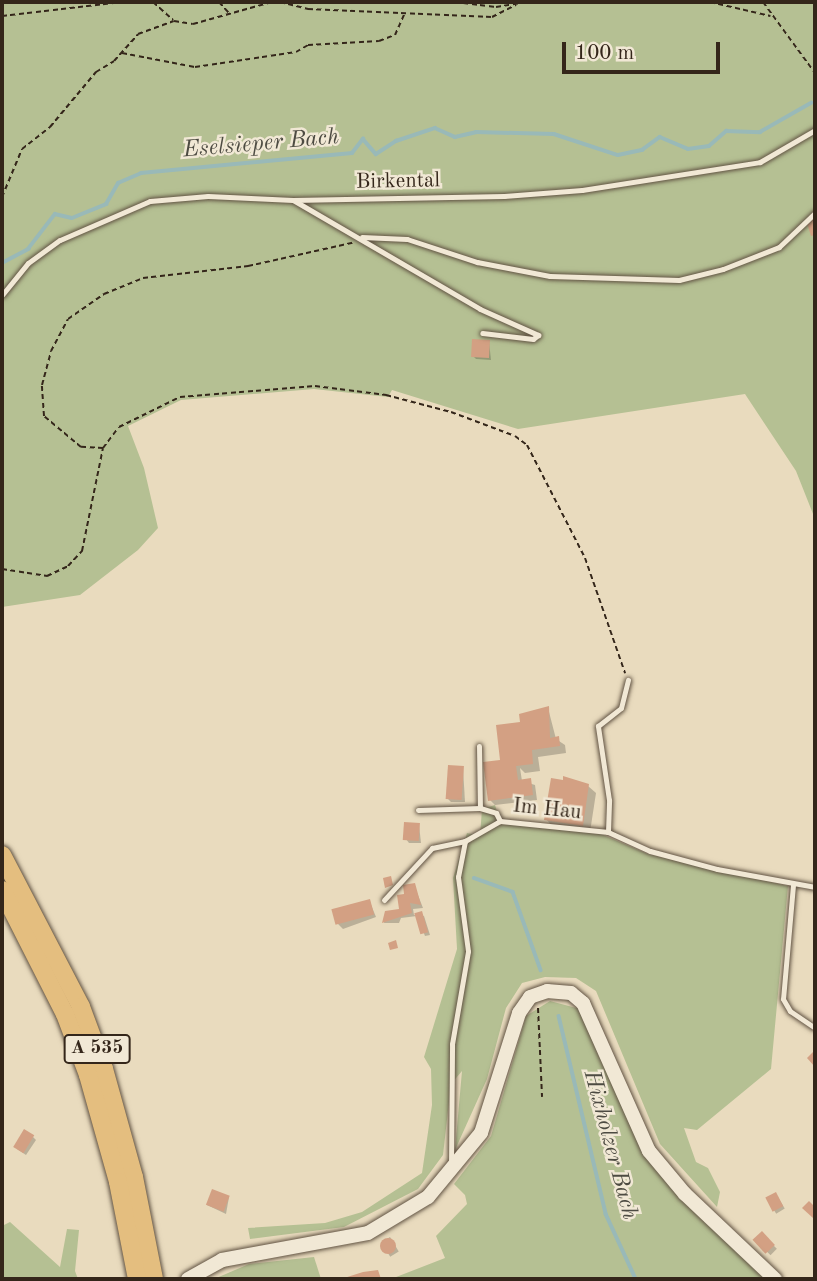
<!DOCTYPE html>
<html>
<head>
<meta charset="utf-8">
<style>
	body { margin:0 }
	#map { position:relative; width:817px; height:1281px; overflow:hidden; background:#e9dbbe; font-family:"Old Standard TT",serif }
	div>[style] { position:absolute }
	.green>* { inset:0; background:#b5c093 }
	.shadow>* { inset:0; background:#0003; transform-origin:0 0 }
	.stream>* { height:3.5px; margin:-1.75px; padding:0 1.75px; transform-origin:1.75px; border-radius:1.75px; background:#99b9b8 }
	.building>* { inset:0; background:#d3a083; transform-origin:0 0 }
	.round { border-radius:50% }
	.path>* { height:2px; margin-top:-1px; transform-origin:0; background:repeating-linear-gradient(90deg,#34261a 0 5px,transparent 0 8.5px) }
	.roads { filter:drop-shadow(0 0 2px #615343) drop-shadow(0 0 2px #615343) }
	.service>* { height:5px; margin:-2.5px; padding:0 2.5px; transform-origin:2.5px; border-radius:2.5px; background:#f1e8d5 }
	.secondary>* { height:14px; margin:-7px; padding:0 7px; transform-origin:7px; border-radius:7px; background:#f1e8d5 }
	.motorway>* { height:18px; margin:-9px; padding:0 9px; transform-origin:9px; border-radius:9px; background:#e4be7f }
	span { translate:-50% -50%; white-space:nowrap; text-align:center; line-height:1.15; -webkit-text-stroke:5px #f1e8d5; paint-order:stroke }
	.shield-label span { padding:2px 5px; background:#f1e8d5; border:2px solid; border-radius:5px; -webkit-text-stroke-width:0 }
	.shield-label { font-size:19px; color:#34261a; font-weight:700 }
	.street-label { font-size:21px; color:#34261a }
	.water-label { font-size:23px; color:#4d4b42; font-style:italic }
	.frame { position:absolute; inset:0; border:4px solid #34261a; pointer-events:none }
	.scale { position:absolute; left:562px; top:42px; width:158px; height:32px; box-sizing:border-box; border:4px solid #34261a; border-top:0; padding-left:9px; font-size:21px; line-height:24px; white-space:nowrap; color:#34261a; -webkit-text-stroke:5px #f1e8d5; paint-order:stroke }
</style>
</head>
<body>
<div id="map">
	<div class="green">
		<div style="clip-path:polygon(2px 2px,815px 2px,815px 519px,796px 471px,745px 394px,518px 429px,392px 390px,388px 397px,314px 389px,181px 400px,128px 426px,144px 468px,158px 528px,138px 550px,80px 595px,2px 607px)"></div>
		<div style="clip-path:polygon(495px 805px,500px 821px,601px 834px,648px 854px,788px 886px,771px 1069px,697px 1130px,684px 1128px,696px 1162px,708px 1168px,720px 1192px,717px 1207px,660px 1144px,596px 991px,576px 978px,545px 977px,522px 983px,506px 1008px,487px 1079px,455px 1150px,462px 1071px,451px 1084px,443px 1155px,418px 1189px,344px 1227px,250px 1239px,248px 1228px,325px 1223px,362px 1212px,422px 1173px,432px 1105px,431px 1069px,424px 1057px,457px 949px,453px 878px,467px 833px,480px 836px,482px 809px)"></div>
		<div style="clip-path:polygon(550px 1001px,580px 1009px,644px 1155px,765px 1279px,391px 1279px,445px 1258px,436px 1236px,467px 1204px,465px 1195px,454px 1184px,491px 1136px,526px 1016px)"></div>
		<div style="clip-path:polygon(10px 1222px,60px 1267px,67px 1229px,79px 1230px,75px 1271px,78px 1279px,2px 1279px,2px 1226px)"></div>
		<div style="clip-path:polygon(314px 1257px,321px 1279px,214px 1279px,249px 1264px)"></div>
	</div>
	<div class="shadow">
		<div style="clip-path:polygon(489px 342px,491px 360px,476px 359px,473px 356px)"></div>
		<div style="clip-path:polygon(548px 708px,556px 739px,565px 745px,566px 753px,538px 757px,540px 771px,525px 773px,520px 768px,522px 781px,535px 785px,537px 800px,495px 805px,490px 800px,502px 761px,522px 723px)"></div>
		<div style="clip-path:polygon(463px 768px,465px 802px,451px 802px,448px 799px)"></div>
		<div style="clip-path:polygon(588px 786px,596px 793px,590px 832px,553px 827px,546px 819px)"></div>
		<div style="clip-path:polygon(419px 825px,421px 843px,409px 843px,406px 839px)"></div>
		<div style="clip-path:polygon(414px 885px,423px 908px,413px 909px,414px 915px,424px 916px,430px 935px,425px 936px,417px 916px,401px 918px,399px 923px,384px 923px,386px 912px,401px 910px)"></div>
		<div style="clip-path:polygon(369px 900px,376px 917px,343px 929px,337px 923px)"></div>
		<div style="clip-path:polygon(33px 1137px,36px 1140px,26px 1155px,17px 1149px)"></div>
		<div style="left:776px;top:1194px;width:17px;height:10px;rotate:59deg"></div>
		<div style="clip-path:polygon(229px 1197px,226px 1214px,207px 1205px)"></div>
		<div style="left:762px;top:1234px;width:21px;height:9px;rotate:45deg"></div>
		<div style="left:390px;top:1237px;width:17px;height:10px;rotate:59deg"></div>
	</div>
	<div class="stream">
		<div style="left:2px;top:263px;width:30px;rotate:-28deg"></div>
		<div style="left:28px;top:249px;width:44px;rotate:-52.4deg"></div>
		<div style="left:55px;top:214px;width:17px;rotate:13deg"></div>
		<div style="left:72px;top:218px;width:37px;rotate:-22deg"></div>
		<div style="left:106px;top:204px;width:24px;rotate:-60deg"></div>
		<div style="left:118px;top:183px;width:25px;rotate:-23deg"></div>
		<div style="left:141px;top:173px;width:212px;rotate:-5.4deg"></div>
		<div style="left:352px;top:153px;width:18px;rotate:-52deg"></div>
		<div style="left:363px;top:139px;width:20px;rotate:49deg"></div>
		<div style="left:376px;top:154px;width:24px;rotate:-33deg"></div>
		<div style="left:396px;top:141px;width:41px;rotate:-18.4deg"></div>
		<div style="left:435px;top:128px;width:22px;rotate:24deg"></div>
		<div style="left:455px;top:137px;width:22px;rotate:-13deg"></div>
		<div style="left:476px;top:132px;width:78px;rotate:1.5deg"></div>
		<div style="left:554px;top:134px;width:67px;rotate:18.2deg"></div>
		<div style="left:618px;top:155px;width:25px;rotate:-12deg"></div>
		<div style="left:642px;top:150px;width:22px;rotate:-36deg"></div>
		<div style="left:660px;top:137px;width:30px;rotate:23deg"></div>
		<div style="left:688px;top:149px;width:21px;rotate:-8deg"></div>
		<div style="left:709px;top:146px;width:23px;rotate:-41deg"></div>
		<div style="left:726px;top:131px;width:34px;rotate:2deg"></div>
		<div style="left:760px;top:132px;width:59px;rotate:-29.6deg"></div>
		<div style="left:474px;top:878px;width:41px;rotate:19.7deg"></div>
		<div style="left:513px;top:892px;width:83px;rotate:70.3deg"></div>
		<div style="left:559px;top:1016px;width:204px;rotate:76.6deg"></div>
		<div style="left:606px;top:1214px;width:72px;rotate:65.2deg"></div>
	</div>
	<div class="building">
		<div style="clip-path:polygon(815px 217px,815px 235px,811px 236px,806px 220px)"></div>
		<div style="left:472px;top:339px;width:18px;height:18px;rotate:3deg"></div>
		<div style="clip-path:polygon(549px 706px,550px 738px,559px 736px,560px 746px,532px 750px,533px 764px,516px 766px,518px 780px,531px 778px,533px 795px,488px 801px,483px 762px,500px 760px,496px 725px,520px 722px,519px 714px)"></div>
		<div style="left:448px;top:765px;width:16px;height:34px;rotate:4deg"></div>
		<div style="clip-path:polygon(563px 776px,589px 784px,583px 826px,544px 820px,551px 778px,563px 780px)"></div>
		<div style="left:404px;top:822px;width:16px;height:18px;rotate:4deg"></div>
		<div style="clip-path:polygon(391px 876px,393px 885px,385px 888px,383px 878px)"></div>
		<div style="clip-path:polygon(415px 883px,421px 905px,410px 903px,412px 913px,382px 923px,385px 911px,399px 909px,397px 895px,404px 894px,403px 885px)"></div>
		<div style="left:370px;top:899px;width:16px;height:40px;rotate:75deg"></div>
		<div style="left:422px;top:911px;width:22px;height:8px;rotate:74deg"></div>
		<div style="clip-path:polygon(396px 940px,398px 948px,390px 950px,388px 943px)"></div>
		<div style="clip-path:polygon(815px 1050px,815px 1067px,807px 1058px)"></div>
		<div style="left:24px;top:1129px;width:12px;height:21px;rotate:31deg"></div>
		<div style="left:212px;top:1189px;width:19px;height:17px;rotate:21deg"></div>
		<div style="left:776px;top:1192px;width:16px;height:12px;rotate:63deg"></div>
		<div style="clip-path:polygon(809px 1201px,815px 1207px,813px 1218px,802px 1208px)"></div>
		<div style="left:762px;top:1231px;width:19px;height:13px;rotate:47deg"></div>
		<div class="round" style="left:380px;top:1238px;width:16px;height:16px"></div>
		<div style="clip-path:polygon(378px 1270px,381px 1279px,341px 1279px,363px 1272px)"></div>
	</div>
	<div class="path">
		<div style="left:153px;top:2px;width:27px;rotate:42deg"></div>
		<div style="left:219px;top:2px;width:15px;rotate:48deg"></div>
		<div style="left:280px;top:2px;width:29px;rotate:14deg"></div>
		<div style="left:308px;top:9px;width:184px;rotate:2.5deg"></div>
		<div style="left:492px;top:17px;width:27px;rotate:-27deg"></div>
		<div style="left:455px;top:2px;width:41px;rotate:7deg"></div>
		<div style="left:496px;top:7px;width:32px;rotate:-9deg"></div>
		<div style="left:710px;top:2px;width:62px;rotate:13.1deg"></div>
		<div style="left:763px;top:2px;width:88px;rotate:53.8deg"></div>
		<div style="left:2px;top:16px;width:121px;rotate:-6.7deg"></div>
		<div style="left:122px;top:53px;width:74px;rotate:10.9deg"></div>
		<div style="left:195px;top:67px;width:102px;rotate:-8.4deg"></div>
		<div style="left:296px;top:52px;width:14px;rotate:-30deg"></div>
		<div style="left:308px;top:45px;width:71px;rotate:-3.2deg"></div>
		<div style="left:379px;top:41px;width:17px;rotate:-21deg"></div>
		<div style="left:395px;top:35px;width:24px;rotate:-66deg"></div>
		<div style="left:2px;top:197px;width:52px;rotate:-67.4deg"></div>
		<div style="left:22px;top:149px;width:36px;rotate:-38deg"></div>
		<div style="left:50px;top:127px;width:72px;rotate:-50.1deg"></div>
		<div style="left:96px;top:72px;width:21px;rotate:-31deg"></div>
		<div style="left:114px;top:61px;width:36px;rotate:-48deg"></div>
		<div style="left:138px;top:34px;width:38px;rotate:-20deg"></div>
		<div style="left:174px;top:21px;width:19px;rotate:9deg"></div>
		<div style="left:193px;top:24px;width:82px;rotate:-15.6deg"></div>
		<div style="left:103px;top:448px;width:22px;rotate:-177deg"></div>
		<div style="left:81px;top:447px;width:48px;rotate:-140deg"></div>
		<div style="left:44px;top:416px;width:31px;rotate:-94deg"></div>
		<div style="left:42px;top:385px;width:35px;rotate:-75deg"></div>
		<div style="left:51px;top:351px;width:36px;rotate:-62deg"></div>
		<div style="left:68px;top:319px;width:44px;rotate:-34.8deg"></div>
		<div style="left:104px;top:294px;width:42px;rotate:-22.3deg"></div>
		<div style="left:143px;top:278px;width:106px;rotate:-6.5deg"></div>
		<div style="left:248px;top:266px;width:107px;rotate:-12.5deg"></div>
		<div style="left:2px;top:569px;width:46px;rotate:8.8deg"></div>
		<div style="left:47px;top:576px;width:23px;rotate:-25deg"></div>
		<div style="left:68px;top:566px;width:21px;rotate:-47deg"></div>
		<div style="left:82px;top:551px;width:105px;rotate:-78.5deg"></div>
		<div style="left:103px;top:448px;width:26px;rotate:-53deg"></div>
		<div style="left:119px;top:427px;width:68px;rotate:-26.2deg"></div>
		<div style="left:180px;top:397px;width:135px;rotate:-4.7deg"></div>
		<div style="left:315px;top:386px;width:72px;rotate:7.2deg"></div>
		<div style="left:386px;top:395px;width:67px;rotate:14.7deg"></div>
		<div style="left:451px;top:412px;width:68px;rotate:20.6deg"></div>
		<div style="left:515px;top:436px;width:15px;rotate:37deg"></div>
		<div style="left:527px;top:445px;width:127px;rotate:62.8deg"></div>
		<div style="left:585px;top:558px;width:122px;rotate:70.8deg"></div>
		<div style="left:538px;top:1008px;width:89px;rotate:87.4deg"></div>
	</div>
	<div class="roads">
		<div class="service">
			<div style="left:293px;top:200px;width:216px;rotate:30.2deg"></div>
			<div style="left:480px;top:309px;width:64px;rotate:24.1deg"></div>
			<div style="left:538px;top:335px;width:6px;rotate:141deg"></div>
			<div style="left:533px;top:339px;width:51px;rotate:-173.3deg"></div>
			<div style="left:362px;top:237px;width:45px;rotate:2.5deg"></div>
			<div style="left:407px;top:239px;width:74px;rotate:18.2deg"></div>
			<div style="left:477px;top:262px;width:74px;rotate:10.9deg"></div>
			<div style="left:550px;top:276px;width:129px;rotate:1.8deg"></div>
			<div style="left:679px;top:280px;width:45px;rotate:-14deg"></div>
			<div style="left:723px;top:269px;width:60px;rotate:-21.4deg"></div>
			<div style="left:779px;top:247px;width:50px;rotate:-43.4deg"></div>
			<div style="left:2px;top:295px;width:41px;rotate:-50.9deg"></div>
			<div style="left:28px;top:263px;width:39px;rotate:-36deg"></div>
			<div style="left:60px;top:240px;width:98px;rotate:-23.4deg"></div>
			<div style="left:150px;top:201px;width:58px;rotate:-4.9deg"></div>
			<div style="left:208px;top:196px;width:85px;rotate:2.7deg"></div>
			<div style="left:293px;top:200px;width:211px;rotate:-1.1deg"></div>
			<div style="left:504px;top:196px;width:78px;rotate:-4.4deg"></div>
			<div style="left:582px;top:190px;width:180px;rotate:-8.9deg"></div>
			<div style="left:760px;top:162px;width:64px;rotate:-30.2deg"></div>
			<div style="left:479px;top:746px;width:62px;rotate:89.1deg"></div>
			<div style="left:418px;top:810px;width:62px;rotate:-1.8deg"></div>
			<div style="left:480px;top:808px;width:17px;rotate:17deg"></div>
			<div style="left:496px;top:813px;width:9px;rotate:63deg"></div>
			<div style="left:608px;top:832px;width:32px;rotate:-88deg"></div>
			<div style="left:609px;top:800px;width:75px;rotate:-98.5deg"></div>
			<div style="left:598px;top:726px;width:29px;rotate:-38deg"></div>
			<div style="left:621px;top:708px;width:29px;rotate:-76deg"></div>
			<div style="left:793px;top:885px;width:114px;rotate:95deg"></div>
			<div style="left:783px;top:999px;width:14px;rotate:60deg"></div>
			<div style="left:790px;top:1011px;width:29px;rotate:34deg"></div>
			<div style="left:384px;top:900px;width:71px;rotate:-47.3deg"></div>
			<div style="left:432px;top:848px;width:34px;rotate:-12deg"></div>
			<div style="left:451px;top:1166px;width:122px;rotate:-89.5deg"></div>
			<div style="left:452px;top:1044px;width:94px;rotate:-80.2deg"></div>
			<div style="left:468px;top:951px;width:75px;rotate:-97.7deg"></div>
			<div style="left:458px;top:877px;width:37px;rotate:-79deg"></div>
			<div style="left:465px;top:841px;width:40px;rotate:-29.7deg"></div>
			<div style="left:500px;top:821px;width:109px;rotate:5.8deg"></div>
			<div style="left:608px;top:832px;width:46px;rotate:24.3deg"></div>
			<div style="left:650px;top:851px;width:69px;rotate:15deg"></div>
			<div style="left:717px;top:869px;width:100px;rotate:10.4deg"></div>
		</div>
		<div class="secondary">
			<div style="left:188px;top:1279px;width:39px;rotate:-29deg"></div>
			<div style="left:222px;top:1260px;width:148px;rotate:-10.5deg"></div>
			<div style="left:368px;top:1233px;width:70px;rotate:-31deg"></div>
			<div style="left:428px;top:1197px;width:83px;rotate:-50.4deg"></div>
			<div style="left:481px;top:1133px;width:126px;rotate:-72.4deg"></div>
			<div style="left:519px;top:1013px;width:19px;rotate:-55deg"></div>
			<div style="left:530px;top:997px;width:18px;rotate:-19deg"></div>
			<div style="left:547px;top:991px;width:24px;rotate:5deg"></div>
			<div style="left:571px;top:993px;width:16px;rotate:40deg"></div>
			<div style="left:583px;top:1003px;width:162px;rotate:66deg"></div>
			<div style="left:649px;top:1151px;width:56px;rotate:50.1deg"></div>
			<div style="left:685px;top:1194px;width:124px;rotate:43.4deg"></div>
		</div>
		<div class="motorway">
			<div style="left:2px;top:855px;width:171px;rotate:62.5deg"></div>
			<div style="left:81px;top:1007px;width:66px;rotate:69.6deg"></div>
			<div style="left:104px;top:1069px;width:112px;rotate:74.5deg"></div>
			<div style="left:134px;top:1177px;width:104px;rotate:78.9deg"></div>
			<div style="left:2px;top:890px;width:139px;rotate:63.1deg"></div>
			<div style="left:65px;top:1014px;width:65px;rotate:69.3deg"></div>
			<div style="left:88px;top:1075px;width:111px;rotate:74.3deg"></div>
			<div style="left:118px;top:1182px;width:99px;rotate:78.9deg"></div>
		</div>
	</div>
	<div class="shield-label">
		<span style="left:97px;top:1049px">A 535</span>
	</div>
	<div class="street-label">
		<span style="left:398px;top:182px;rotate:-1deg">Birkental</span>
		<span style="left:547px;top:810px;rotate:6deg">Im Hau</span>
	</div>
	<div class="water-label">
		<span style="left:261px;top:144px;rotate:-5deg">Eselsieper Bach</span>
		<span style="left:610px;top:1145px;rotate:75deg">Hixholzer Bach</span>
	</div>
	<div class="frame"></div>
	<div class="scale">100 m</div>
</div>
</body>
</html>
